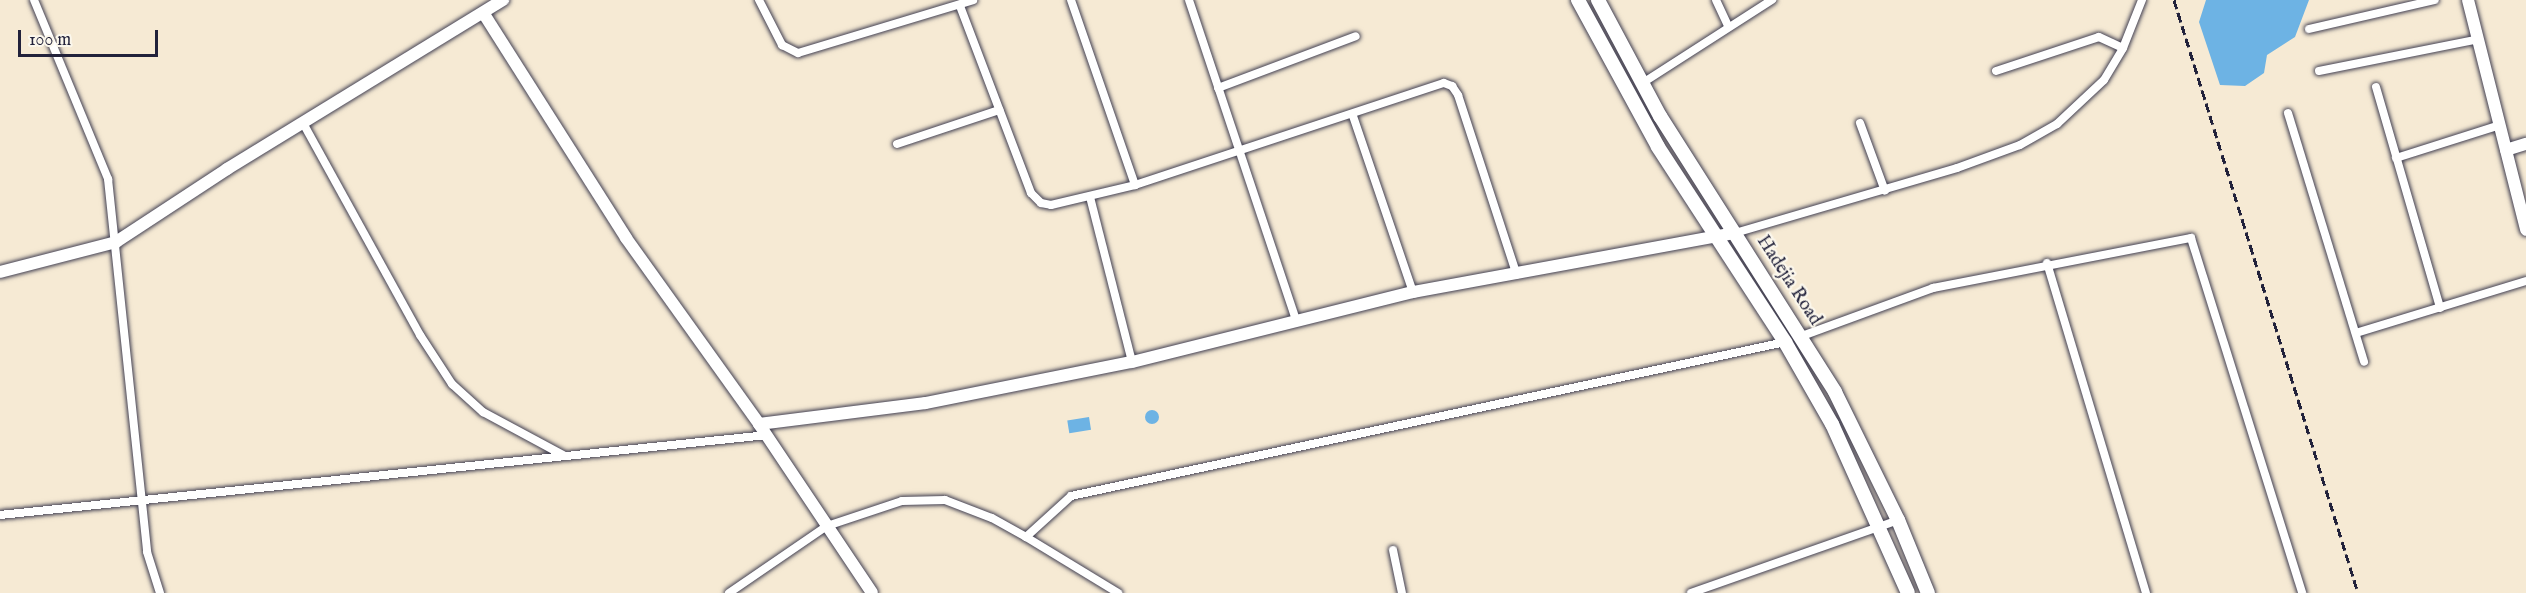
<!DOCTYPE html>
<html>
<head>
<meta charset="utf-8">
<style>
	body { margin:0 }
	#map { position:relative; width:2526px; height:593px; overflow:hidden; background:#f6ead4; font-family:"IM FELL English",serif }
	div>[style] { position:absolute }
	.water>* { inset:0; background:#6db3e4; transform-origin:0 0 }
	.round { border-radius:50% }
	.roads { filter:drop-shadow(0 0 2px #424052) drop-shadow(0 0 2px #424052) }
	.street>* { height:8px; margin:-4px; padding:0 4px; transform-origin:4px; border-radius:4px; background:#fff }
	.secondary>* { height:12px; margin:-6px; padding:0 6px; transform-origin:6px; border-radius:6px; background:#fff }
	.primary>* { height:14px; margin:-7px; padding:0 7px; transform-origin:7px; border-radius:7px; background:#fff }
	.rail>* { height:3px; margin-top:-1.5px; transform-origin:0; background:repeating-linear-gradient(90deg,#22223b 0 9px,transparent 0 13.5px) }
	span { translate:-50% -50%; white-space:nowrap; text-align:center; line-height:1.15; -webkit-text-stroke:4.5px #fbf7ec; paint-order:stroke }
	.street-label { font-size:18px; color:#22223b }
	.scale { position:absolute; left:18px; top:30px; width:140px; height:27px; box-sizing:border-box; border:3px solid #22223b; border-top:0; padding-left:8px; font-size:18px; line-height:21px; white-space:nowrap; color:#22223b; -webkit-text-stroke:4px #fbf7ec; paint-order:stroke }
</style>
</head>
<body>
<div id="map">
	<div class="water">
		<div style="clip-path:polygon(2206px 0,2309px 0,2295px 37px,2267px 55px,2264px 73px,2245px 86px,2220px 85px,2199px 22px)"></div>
		<div class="round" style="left:1145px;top:410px;width:14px;height:14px"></div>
		<div style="left:1089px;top:417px;width:13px;height:22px;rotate:81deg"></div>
	</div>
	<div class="roads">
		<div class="street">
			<div style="left:34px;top:0;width:194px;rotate:67.5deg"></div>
			<div style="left:108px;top:179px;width:375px;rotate:84deg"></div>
			<div style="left:147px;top:552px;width:43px;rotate:72.4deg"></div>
			<div style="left:759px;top:0;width:51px;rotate:62.9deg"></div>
			<div style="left:782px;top:45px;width:18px;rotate:27deg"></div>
			<div style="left:798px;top:53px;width:183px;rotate:-16.8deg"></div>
			<div style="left:1071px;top:0;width:196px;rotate:70.9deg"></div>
			<div style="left:1189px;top:0;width:336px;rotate:71.5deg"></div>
			<div style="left:1716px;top:0;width:29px;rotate:65deg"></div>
			<div style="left:960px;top:6px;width:200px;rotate:69.2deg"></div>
			<div style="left:1031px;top:193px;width:14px;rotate:45deg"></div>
			<div style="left:1041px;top:203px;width:10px;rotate:11deg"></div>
			<div style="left:1051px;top:205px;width:86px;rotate:-13.4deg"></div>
			<div style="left:1135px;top:185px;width:325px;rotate:-18.3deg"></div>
			<div style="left:1444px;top:83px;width:9px;rotate:21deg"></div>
			<div style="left:1452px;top:86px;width:11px;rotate:56deg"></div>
			<div style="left:1458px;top:95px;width:189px;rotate:71.9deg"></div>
			<div style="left:2309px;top:29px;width:129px;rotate:-13deg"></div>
			<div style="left:1996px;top:71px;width:108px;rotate:-18.3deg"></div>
			<div style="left:2099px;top:37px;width:26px;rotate:25deg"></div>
			<div style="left:2319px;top:71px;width:163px;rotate:-11.3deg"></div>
			<div style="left:1641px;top:84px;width:156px;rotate:-32.7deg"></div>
			<div style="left:2376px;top:87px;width:230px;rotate:73.8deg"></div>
			<div style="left:1218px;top:88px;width:147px;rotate:-20.6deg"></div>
			<div style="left:2288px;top:113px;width:260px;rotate:73deg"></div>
			<div style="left:1353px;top:116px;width:186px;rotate:71.2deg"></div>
			<div style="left:303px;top:123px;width:242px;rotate:61.1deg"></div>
			<div style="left:420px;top:335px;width:59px;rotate:56.9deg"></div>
			<div style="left:452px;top:384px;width:42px;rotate:42.1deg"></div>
			<div style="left:483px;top:412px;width:91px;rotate:28.3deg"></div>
			<div style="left:1860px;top:123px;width:72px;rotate:69.8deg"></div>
			<div style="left:897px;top:144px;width:108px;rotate:-18.4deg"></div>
			<div style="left:2396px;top:158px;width:109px;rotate:-17.6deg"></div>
			<div style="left:1090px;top:197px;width:170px;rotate:75.7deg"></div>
			<div style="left:1735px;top:233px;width:231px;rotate:-16.3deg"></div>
			<div style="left:1957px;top:168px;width:67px;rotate:-20.1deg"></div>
			<div style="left:2020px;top:145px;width:43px;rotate:-29.6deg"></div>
			<div style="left:2057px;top:124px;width:64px;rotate:-43.1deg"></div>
			<div style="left:2104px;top:80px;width:37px;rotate:-59deg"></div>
			<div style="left:2123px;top:48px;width:52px;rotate:-68.4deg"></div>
			<div style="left:2047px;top:263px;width:345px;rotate:73.3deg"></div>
			<div style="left:2356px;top:333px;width:178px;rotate:-17deg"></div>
			<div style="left:1802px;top:336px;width:140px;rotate:-20.1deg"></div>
			<div style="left:1933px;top:288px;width:263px;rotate:-11deg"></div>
			<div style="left:2191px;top:238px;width:372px;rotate:72.6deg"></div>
			<div style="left:0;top:515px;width:771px;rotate:-5.95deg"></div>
			<div style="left:1026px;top:537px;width:108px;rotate:31.3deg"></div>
			<div style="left:1393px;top:550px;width:44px;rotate:78.2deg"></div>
			<div style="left:729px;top:593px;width:119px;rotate:-34.4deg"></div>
			<div style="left:827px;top:526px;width:79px;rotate:-18.4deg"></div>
			<div style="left:902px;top:501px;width:43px;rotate:-1.3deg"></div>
			<div style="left:945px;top:500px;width:50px;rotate:21deg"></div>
			<div style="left:992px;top:518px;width:39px;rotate:29deg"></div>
			<div style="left:1026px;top:537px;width:61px;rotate:-42.3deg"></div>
			<div style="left:1071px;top:496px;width:730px;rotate:-12.17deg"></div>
			<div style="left:1691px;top:593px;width:219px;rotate:-19.4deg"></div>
		</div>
		<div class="secondary">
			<div style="left:2468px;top:0;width:237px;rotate:75.8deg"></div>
			<div style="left:484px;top:14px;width:265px;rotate:57.6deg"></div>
			<div style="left:626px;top:238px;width:229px;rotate:54.4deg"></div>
			<div style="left:759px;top:424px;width:203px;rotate:56.2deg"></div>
			<div style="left:2506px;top:150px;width:21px;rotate:-17deg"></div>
			<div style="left:0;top:272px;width:120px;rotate:-14.5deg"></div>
			<div style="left:116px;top:242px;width:133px;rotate:-33.3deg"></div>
			<div style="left:227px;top:169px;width:324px;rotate:-31.5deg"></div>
			<div style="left:759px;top:424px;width:168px;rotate:-7.2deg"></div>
			<div style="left:926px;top:403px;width:210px;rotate:-11.3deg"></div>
			<div style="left:1132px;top:362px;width:290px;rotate:-14deg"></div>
			<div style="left:1413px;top:292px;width:327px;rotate:-10.4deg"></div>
		</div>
		<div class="primary">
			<div style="left:1578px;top:0;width:167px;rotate:61.4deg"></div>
			<div style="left:1658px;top:147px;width:233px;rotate:56.9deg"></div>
			<div style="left:1785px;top:342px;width:95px;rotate:60.2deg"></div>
			<div style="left:1832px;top:424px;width:185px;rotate:65.8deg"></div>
			<div style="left:1598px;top:0;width:132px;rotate:61.9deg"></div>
			<div style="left:1660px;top:116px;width:327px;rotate:57.6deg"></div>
			<div style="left:1835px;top:392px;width:143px;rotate:63.8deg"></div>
			<div style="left:1898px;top:520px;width:79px;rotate:67.7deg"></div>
		</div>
	</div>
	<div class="rail">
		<div style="left:2174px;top:0;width:621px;rotate:72.76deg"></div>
	</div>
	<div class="street-label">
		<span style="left:1788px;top:281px;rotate:57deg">Hadejia Road</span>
	</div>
	<div class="scale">100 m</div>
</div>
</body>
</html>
